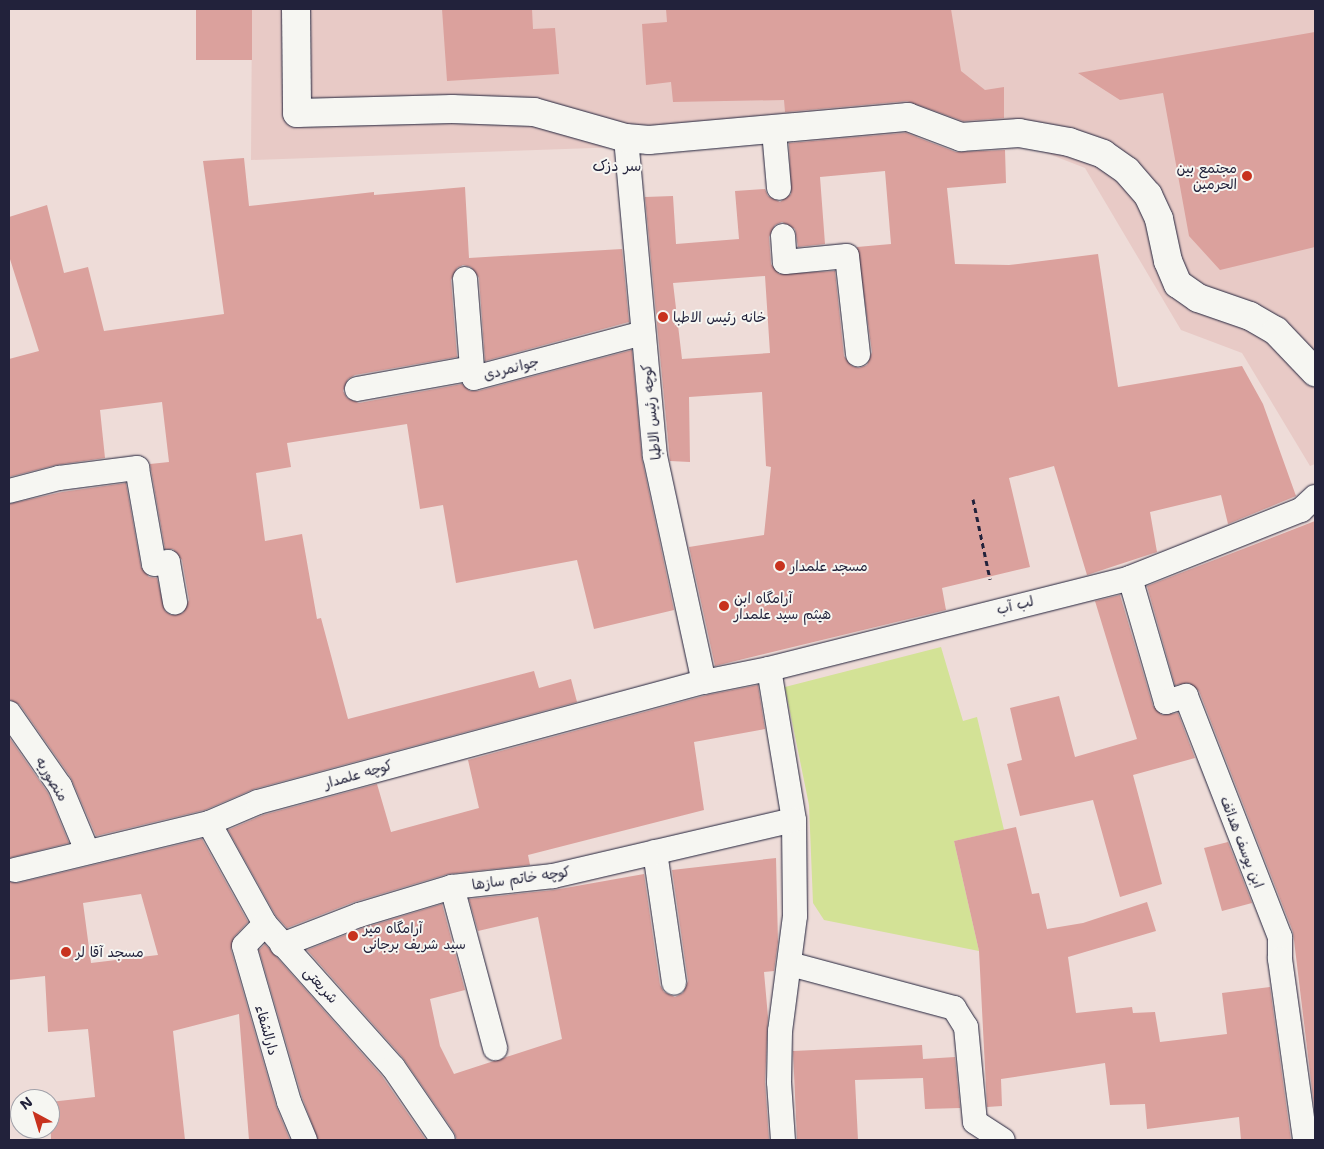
<!DOCTYPE html>
<html>
<head>
<meta charset="utf-8">
<style>
	body { margin:0 }
	#map { position:relative; width:1324px; height:1149px; overflow:hidden; background:#eedcd8; font-family:"Shantell Sans","Playpen Sans Arabic",sans-serif }
	div>[style] { position:absolute }
	.built>* { inset:0; background:#e8cac6 }
	.green>* { inset:0; background:#d3e296 }
	.building>* { inset:0; background:#dba19d; transform-origin:0 0 }
	.path>* { height:3px; margin-top:-1.5px; transform-origin:0; background:repeating-linear-gradient(90deg,#22223b 0 5px,transparent 0 9px) }
	.roads { filter:drop-shadow(0 0 1px #22223b) drop-shadow(0 0 1px #22223b) }
	.lane>* { height:24px; margin:-12px; padding:0 12px; transform-origin:12px; border-radius:12px; background:#f6f6f2 }
	.street>* { height:28px; margin:-14px; padding:0 14px; transform-origin:14px; border-radius:14px; background:#f6f6f2 }
	.dots>* { width:14px; height:14px; translate:-50% -50%; box-sizing:border-box; border:2px solid #f6f6f2; border-radius:50% }
	span { translate:-50% -50%; white-space:nowrap; text-align:center; line-height:1.15; -webkit-text-stroke:4px #f6f6f2; paint-order:stroke }
	.poi-label { font-size:14px; color:#22223b }
	.right { translate:-100% -50%; text-align:right }
	.left { translate:0 -50%; text-align:left }
	.street-label { font-size:14px; color:#22223b }
	.neighbourhood-label { font-size:15px; color:#22223b }
	.frame { position:absolute; inset:0; border:10px solid #22223b; pointer-events:none }
	.north { position:absolute; left:10px; top:1089px; width:50px; height:50px; box-sizing:border-box; background:#f6f6f2; border:1px solid #a1a1a9; border-radius:50%; rotate:321deg; font-size:14px; font-weight:700; line-height:20px; text-align:center; color:#22223b }
	.north::after { content:''; display:block; margin:auto; width:18px; height:22px; background:#c8321e; clip-path:polygon(50% 0,100% 100%,50% 72%,0 100%) }
</style>
</head>
<body>
<div id="map">
	<div class="built">
		<div style="clip-path:polygon(252px 9px,1315px 9px,1315px 464px,1310px 466px,1242px 353px,1181px 330px,1085px 168px,997px 134px,251px 160px)"></div>
	</div>
	<div class="green">
		<div style="clip-path:polygon(941px 647px,963px 721px,977px 717px,1004px 830px,954px 841px,979px 951px,824px 920px,813px 903px,809px 805px,785px 687px)"></div>
	</div>
	<div class="building">
		<div style="left:196px;top:9px;width:56px;height:51px"></div>
		<div style="clip-path:polygon(442px 9px,532px 9px,533px 29px,555px 28px,559px 74px,447px 81px)"></div>
		<div style="clip-path:polygon(666px 9px,951px 9px,961px 71px,985px 90px,1004px 87px,1004px 118px,963px 121px,907px 101px,785px 112px,784px 100px,673px 102px,671px 82px,646px 85px,642px 24px,667px 22px)"></div>
		<div style="clip-path:polygon(1315px 32px,1315px 247px,1220px 270px,1189px 236px,1163px 93px,1120px 100px,1078px 73px)"></div>
		<div style="clip-path:polygon(evenodd,906px 133px,956px 152px,1005px 150px,1006px 183px,947px 188px,955px 264px,1009px 265px,1098px 254px,1118px 387px,1242px 366px,1263px 404px,1296px 496px,1228px 524px,1221px 495px,1150px 512px,1157px 552px,1087px 575px,1054px 466px,1009px 478px,1030px 567px,942px 588px,946px 610px,715px 666px,689px 547px,764px 535px,771px 467px,766px 466px,762px 392px,689px 397px,690px 462px,670px 461px,645px 197px,673px 196px,676px 244px,739px 239px,735px 191px,765px 189px,768px 196px,780px 202px,791px 194px,789px 143px,906px 133px,885px 171px,891px 244px,857px 247px,872px 352px,867px 365px,859px 368px,852px 366px,844px 356px,835px 271px,779px 274px,771px 264px,769px 237px,775px 225px,782px 222px,795px 229px,798px 247px,825px 244px,820px 177px,885px 171px,906px 133px,765px 276px,770px 353px,682px 359px,673px 283px,765px 276px)"></div>
		<div style="clip-path:polygon(244px 158px,249px 206px,374px 192px,374px 195px,465px 187px,469px 258px,622px 249px,629px 322px,485px 361px,479px 278px,471px 267px,463px 265px,457px 268px,451px 280px,457px 357px,355px 375px,348px 379px,343px 391px,347px 398px,359px 403px,462px 384px,470px 391px,478px 391px,632px 350px,642px 459px,674px 610px,594px 629px,577px 560px,456px 583px,443px 505px,420px 509px,407px 424px,287px 443px,291px 467px,256px 473px,265px 541px,302px 534px,317px 619px,321px 618px,348px 719px,534px 671px,539px 688px,571px 679px,577px 702px,254px 789px,205px 810px,96px 836px,71px 778px,20px 705px,9px 699px,9px 504px,62px 492px,126px 483px,141px 567px,149px 577px,157px 578px,165px 611px,171px 615px,183px 613px,189px 600px,182px 560px,173px 549px,165px 549px,150px 464px,169px 462px,162px 402px,100px 410px,105px 458px,56px 465px,9px 477px,9px 359px,39px 351px,9px 256px,9px 217px,47px 205px,64px 273px,88px 267px,104px 331px,224px 314px,203px 161px)"></div>
		<div style="clip-path:polygon(1315px 521px,1315px 1114px,1293px 932px,1199px 691px,1189px 683px,1175px 685px,1147px 586px)"></div>
		<div style="clip-path:polygon(1120px 595px,1153px 706px,1162px 715px,1178px 713px,1195px 758px,1133px 775px,1162px 884px,1120px 897px,1093px 800px,1020px 816px,1007px 764px,1022px 760px,1010px 708px,1059px 696px,1075px 757px,1137px 739px,1095px 601px)"></div>
		<div style="clip-path:polygon(758px 685px,765px 729px,694px 742px,704px 810px,528px 855px,530px 865px,448px 874px,354px 902px,287px 928px,276px 916px,228px 830px,263px 815px,377px 784px,391px 832px,479px 808px,468px 760px,707px 695px)"></div>
		<div style="clip-path:polygon(9px 737px,48px 793px,69px 843px,9px 858px)"></div>
		<div style="clip-path:polygon(1016px 827px,1032px 894px,1039px 893px,1047px 929px,1083px 923px,1147px 902px,1156px 931px,1068px 957px,1076px 1013px,1132px 1007px,1133px 1013px,1155px 1012px,1160px 1042px,1227px 1034px,1222px 993px,1270px 987px,1291px 1140px,1241px 1140px,1239px 1117px,1147px 1129px,1145px 1104px,1110px 1105px,1105px 1063px,1001px 1079px,1002px 1106px,987px 1107px,979px 951px,954px 841px)"></div>
		<div style="clip-path:polygon(evenodd,202px 839px,248px 922px,234px 937px,231px 950px,276px 1106px,290px 1140px,249px 1140px,239px 1014px,173px 1031px,185px 1140px,51px 1140px,50px 1102px,95px 1097px,88px 1029px,48px 1032px,45px 976px,9px 980px,9px 882px,18px 883px,202px 839px,141px 894px,158px 955px,91px 963px,83px 903px,141px 894px)"></div>
		<div style="clip-path:polygon(1228px 842px,1252px 903px,1222px 911px,1204px 848px)"></div>
		<div style="clip-path:polygon(776px 858px,778px 942px,774px 971px,764px 972px,768px 1017px,765px 1082px,769px 1140px,457px 1140px,454px 1132px,403px 1058px,307px 950px,363px 928px,442px 904px,465px 990px,430px 999px,440px 1046px,454px 1074px,562px 1039px,538px 917px,478px 931px,469px 899px,554px 890px,644px 874px,660px 985px,664px 992px,675px 997px,683px 993px,688px 981px,672px 870px)"></div>
		<div style="clip-path:polygon(265px 944px,382px 1076px,426px 1140px,318px 1140px,302px 1097px,259px 950px)"></div>
		<div style="clip-path:polygon(922px 1045px,923px 1059px,955px 1057px,960px 1108px,925px 1109px,923px 1078px,855px 1080px,858px 1140px,797px 1140px,793px 1051px)"></div>
	</div>
	<div class="path">
		<div style="left:973px;top:499px;width:82px;rotate:78deg"></div>
	</div>
	<div class="roads">
		<div class="lane">
			<div style="left:774px;top:131px;width:57px;rotate:85deg"></div>
			<div style="left:626px;top:138px;width:319px;rotate:84.8deg"></div>
			<div style="left:655px;top:456px;width:231px;rotate:77.8deg"></div>
			<div style="left:783px;top:236px;width:26px;rotate:86deg"></div>
			<div style="left:785px;top:262px;width:62px;rotate:-5.5deg"></div>
			<div style="left:847px;top:256px;width:99px;rotate:83.6deg"></div>
			<div style="left:465px;top:279px;width:89px;rotate:85.5deg"></div>
			<div style="left:357px;top:389px;width:117px;rotate:-10.3deg"></div>
			<div style="left:472px;top:368px;width:10px;rotate:79deg"></div>
			<div style="left:474px;top:378px;width:175px;rotate:-14.9deg"></div>
			<div style="left:9px;top:491px;width:52px;rotate:-14.6deg"></div>
			<div style="left:59px;top:478px;width:79px;rotate:-7.3deg"></div>
			<div style="left:137px;top:468px;width:97px;rotate:80deg"></div>
			<div style="left:154px;top:564px;width:14px;rotate:-8deg"></div>
			<div style="left:168px;top:562px;width:41px;rotate:80.1deg"></div>
			<div style="left:1130px;top:578px;width:129px;rotate:73.8deg"></div>
			<div style="left:1166px;top:702px;width:21px;rotate:-17deg"></div>
			<div style="left:1186px;top:696px;width:259px;rotate:68.7deg"></div>
			<div style="left:1280px;top:937px;width:22px;rotate:90deg"></div>
			<div style="left:1280px;top:959px;width:183px;rotate:82.1deg"></div>
			<div style="left:769px;top:669px;width:153px;rotate:80.6deg"></div>
			<div style="left:794px;top:820px;width:96px;rotate:89.4deg"></div>
			<div style="left:795px;top:916px;width:116px;rotate:97.4deg"></div>
			<div style="left:780px;top:1031px;width:51px;rotate:91.1deg"></div>
			<div style="left:779px;top:1082px;width:58px;rotate:86.1deg"></div>
			<div style="left:9px;top:713px;width:89px;rotate:55.1deg"></div>
			<div style="left:60px;top:786px;width:70px;rotate:67.4deg"></div>
			<div style="left:209px;top:823px;width:115px;rotate:61deg"></div>
			<div style="left:265px;top:924px;width:192px;rotate:48.2deg"></div>
			<div style="left:393px;top:1067px;width:88px;rotate:55.6deg"></div>
			<div style="left:655px;top:852px;width:132px;rotate:81.7deg"></div>
			<div style="left:15px;top:870px;width:200px;rotate:-13.6deg"></div>
			<div style="left:209px;top:823px;width:53px;rotate:-23.2deg"></div>
			<div style="left:258px;top:802px;width:462px;rotate:-15.1deg"></div>
			<div style="left:704px;top:682px;width:66px;rotate:-11.3deg"></div>
			<div style="left:769px;top:669px;width:372px;rotate:-14.1deg"></div>
			<div style="left:1130px;top:578px;width:184px;rotate:-21.7deg"></div>
			<div style="left:1301px;top:510px;width:19px;rotate:-43deg"></div>
			<div style="left:452px;top:887px;width:167px;rotate:75deg"></div>
			<div style="left:265px;top:924px;width:30px;rotate:134deg"></div>
			<div style="left:244px;top:946px;width:162px;rotate:73.9deg"></div>
			<div style="left:289px;top:1102px;width:41px;rotate:67.2deg"></div>
			<div style="left:282px;top:945px;width:83px;rotate:-21.3deg"></div>
			<div style="left:359px;top:915px;width:97px;rotate:-16.8deg"></div>
			<div style="left:452px;top:887px;width:102px;rotate:-6.2deg"></div>
			<div style="left:553px;top:876px;width:247px;rotate:-13.1deg"></div>
			<div style="left:790px;top:964px;width:170px;rotate:15deg"></div>
			<div style="left:954px;top:1008px;width:22px;rotate:58deg"></div>
			<div style="left:966px;top:1027px;width:95px;rotate:84.6deg"></div>
			<div style="left:975px;top:1122px;width:33px;rotate:33deg"></div>
		</div>
		<div class="street">
			<div style="left:296px;top:9px;width:104px;rotate:89.4deg"></div>
			<div style="left:297px;top:113px;width:155px;rotate:-1.5deg"></div>
			<div style="left:452px;top:109px;width:82px;rotate:2.1deg"></div>
			<div style="left:534px;top:112px;width:96px;rotate:15.8deg"></div>
			<div style="left:626px;top:138px;width:23px;rotate:5deg"></div>
			<div style="left:649px;top:140px;width:260px;rotate:-5.1deg"></div>
			<div style="left:908px;top:117px;width:57px;rotate:20.7deg"></div>
			<div style="left:961px;top:137px;width:58px;rotate:-3.9deg"></div>
			<div style="left:1019px;top:133px;width:51px;rotate:10.2deg"></div>
			<div style="left:1069px;top:142px;width:36px;rotate:19deg"></div>
			<div style="left:1103px;top:154px;width:29px;rotate:35deg"></div>
			<div style="left:1127px;top:171px;width:32px;rotate:49deg"></div>
			<div style="left:1148px;top:195px;width:26px;rotate:65deg"></div>
			<div style="left:1159px;top:219px;width:43px;rotate:77.9deg"></div>
			<div style="left:1168px;top:261px;width:25px;rotate:67deg"></div>
			<div style="left:1178px;top:284px;width:24px;rotate:35deg"></div>
			<div style="left:1198px;top:298px;width:55px;rotate:19.1deg"></div>
			<div style="left:1250px;top:316px;width:30px;rotate:30deg"></div>
			<div style="left:1276px;top:331px;width:57px;rotate:46.4deg"></div>
		</div>
	</div>
	<div class="dots">
		<div style="left:1247px;top:176px;background:#c8321e"></div>
		<div style="left:663px;top:317px;background:#c8321e"></div>
		<div style="left:780px;top:566px;background:#c8321e"></div>
		<div style="left:724px;top:606px;background:#c8321e"></div>
		<div style="left:353px;top:936px;background:#c8321e"></div>
		<div style="left:66px;top:952px;background:#c8321e"></div>
	</div>
	<div class="poi-label">
		<span class="right" style="left:1237px;top:176px">مجتمع بین<br>الحرمین</span>
		<span class="left" style="left:673px;top:317px">خانه رئیس الاطبا</span>
		<span class="left" style="left:790px;top:566px">مسجد علمدار</span>
		<span class="left" style="left:734px;top:606px">آرامگاه ابن<br>هیثم سید علمدار</span>
		<span class="left" style="left:363px;top:936px">آرامگاه میر<br>سید شریف برجانی</span>
		<span class="left" style="left:76px;top:952px">مسجد آقا لر</span>
	</div>
	<div class="street-label">
		<span style="left:511px;top:368px;rotate:-15deg">جوانمردی</span>
		<span style="left:651px;top:412px;rotate:-96deg">کوچه رئیس الاطبا</span>
		<span style="left:1015px;top:605px;rotate:-14deg">لب آب</span>
		<span style="left:358px;top:774px;rotate:-16deg">کوچه علمدار</span>
		<span style="left:52px;top:779px;rotate:59deg">منصوریه</span>
		<span style="left:1242px;top:842px;rotate:69deg">ابن یوسف هدائف</span>
		<span style="left:521px;top:878px;rotate:-8deg">کوچه خاتم سازها</span>
		<span style="left:321px;top:985px;rotate:48deg">شریعتی</span>
		<span style="left:267px;top:1030px;rotate:74deg">دارالشفاء</span>
	</div>
	<div class="neighbourhood-label">
		<span style="left:617px;top:167px">سر دزک</span>
	</div>
	<div class="frame"></div>
	<div class="north">N</div>
</div>
</body>
</html>
